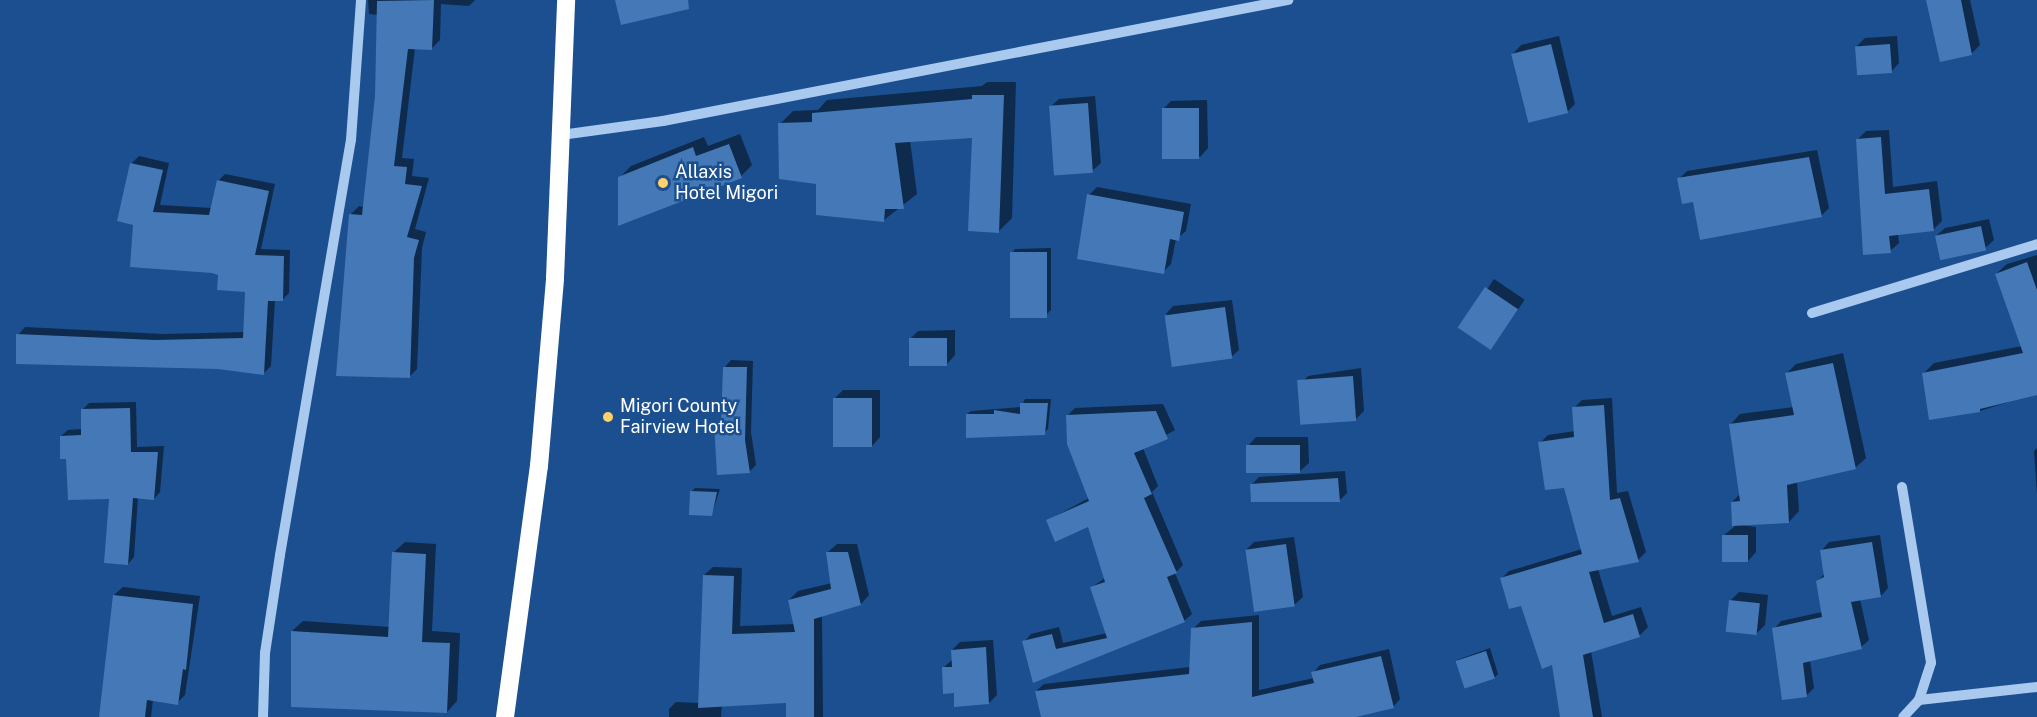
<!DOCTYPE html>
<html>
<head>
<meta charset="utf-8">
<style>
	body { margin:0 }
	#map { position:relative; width:2037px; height:717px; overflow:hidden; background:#1b4f8f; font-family:"Public Sans",sans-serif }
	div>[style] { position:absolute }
	.shadow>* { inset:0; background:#0007; transform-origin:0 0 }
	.building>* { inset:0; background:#4478b7; transform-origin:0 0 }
	.minor>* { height:10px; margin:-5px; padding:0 5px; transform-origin:5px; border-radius:5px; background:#a9c9ee }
	.highway>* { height:18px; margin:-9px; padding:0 9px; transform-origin:9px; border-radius:9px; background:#fff }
	.dots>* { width:16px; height:16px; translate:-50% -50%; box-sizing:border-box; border:3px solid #1b4f8f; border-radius:50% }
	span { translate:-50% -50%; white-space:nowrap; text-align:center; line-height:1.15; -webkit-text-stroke:5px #1b4f8f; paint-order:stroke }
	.poi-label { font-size:18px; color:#fff }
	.left { translate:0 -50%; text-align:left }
</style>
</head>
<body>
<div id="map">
	<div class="shadow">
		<div style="clip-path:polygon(368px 0,475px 0,469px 6px,441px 4px,440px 40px,432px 48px,415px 48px,402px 158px,414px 159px,412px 176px,429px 178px,415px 229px,426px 232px,422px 248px,417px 369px,409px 377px,350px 215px,359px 206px,364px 207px,377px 97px,379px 15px,369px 14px)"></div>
		<div style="clip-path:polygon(1927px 0,1970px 0,1980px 45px,1972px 53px,1941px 60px)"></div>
		<div style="clip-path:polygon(1559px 36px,1575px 104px,1567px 112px,1513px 54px,1521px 45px)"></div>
		<div style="clip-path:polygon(1897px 36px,1899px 63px,1891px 72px,1857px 46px,1865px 38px)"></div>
		<div style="clip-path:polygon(987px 82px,1016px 82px,1012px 218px,999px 231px,974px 136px,910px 140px,917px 194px,884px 220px,817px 183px,780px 124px,793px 111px,818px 110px,827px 100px,982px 86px)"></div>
		<div style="clip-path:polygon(1095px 96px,1101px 163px,1092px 171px,1050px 107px,1059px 99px)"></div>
		<div style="clip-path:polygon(1207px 100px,1208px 148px,1200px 157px,1163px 109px,1171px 101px)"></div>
		<div style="clip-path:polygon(1889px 130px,1893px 187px,1937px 181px,1942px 221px,1934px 229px,1898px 234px,1899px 243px,1890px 251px,1858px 139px,1866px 131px)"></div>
		<div style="clip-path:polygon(740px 134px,752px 165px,741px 176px,620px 177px,631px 166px,704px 137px,708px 146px)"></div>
		<div style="clip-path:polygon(1817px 150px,1829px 208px,1821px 216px,1679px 179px,1687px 171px)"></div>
		<div style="clip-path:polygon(139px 156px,169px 163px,160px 205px,212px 208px,218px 181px,225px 174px,275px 184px,261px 249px,290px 250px,289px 293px,282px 300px,275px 300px,271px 366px,264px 373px,18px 335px,25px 327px,163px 334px,245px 332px,246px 290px,134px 224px,131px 164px)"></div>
		<div style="clip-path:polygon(1097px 187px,1191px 204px,1186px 231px,1176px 239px,1171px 264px,1163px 272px,1089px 195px)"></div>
		<div style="clip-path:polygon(1989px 219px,1994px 240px,1985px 248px,1936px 236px,1945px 228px)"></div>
		<div style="clip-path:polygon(1051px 248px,1051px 310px,1047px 314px,1012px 253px,1015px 249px)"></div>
		<div style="clip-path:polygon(2037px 255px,2037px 393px,1980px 411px,1924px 373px,1934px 363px,2022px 346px,1996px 274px,2007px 264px)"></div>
		<div style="left:1494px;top:279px;width:37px;height:59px;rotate:34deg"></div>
		<div style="clip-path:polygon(1232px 300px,1239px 350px,1231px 357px,1166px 314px,1173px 306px)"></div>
		<div style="clip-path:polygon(955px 330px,955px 355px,947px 364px,910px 339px,918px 331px)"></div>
		<div style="clip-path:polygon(1843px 353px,1866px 458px,1855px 468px,1797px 481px,1799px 511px,1789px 522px,1739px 525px,1756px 527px,1756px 552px,1748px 561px,1724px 535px,1734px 527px,1732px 502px,1740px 494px,1730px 425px,1740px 414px,1794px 407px,1786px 374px,1796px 364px)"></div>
		<div style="clip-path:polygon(731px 360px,753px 361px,751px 432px,756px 465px,749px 472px,716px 424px,723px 417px,725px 367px)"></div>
		<div style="clip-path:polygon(1361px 368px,1364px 411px,1356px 419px,1300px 384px,1308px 376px)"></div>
		<div style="clip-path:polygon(843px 390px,880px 390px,880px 437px,872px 446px,835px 398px)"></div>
		<div style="clip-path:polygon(1612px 398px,1617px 493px,1628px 491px,1646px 552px,1638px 560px,1598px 569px,1612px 616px,1641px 607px,1648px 627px,1640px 635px,1591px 651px,1602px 717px,1562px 717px,1553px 664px,1522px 604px,1501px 579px,1509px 571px,1582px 549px,1566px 486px,1540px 443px,1548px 435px,1575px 431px,1574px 408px,1582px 400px)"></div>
		<div style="clip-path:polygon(1025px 399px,1051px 399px,1048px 429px,1044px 433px,967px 414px,971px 411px,1021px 407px)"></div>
		<div style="clip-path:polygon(136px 402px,137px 447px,164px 446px,160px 492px,154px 499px,138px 497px,134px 557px,128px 564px,110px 497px,67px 457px,61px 436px,68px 430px,82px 429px,82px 410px,89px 403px)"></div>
		<div style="clip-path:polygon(1163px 404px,1175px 430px,1143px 448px,1158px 486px,1152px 492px,1183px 565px,1175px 573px,1192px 614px,1184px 621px,1034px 681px,1024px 642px,1031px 634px,1059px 627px,1063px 643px,1107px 633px,1092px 587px,1105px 578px,1089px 525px,1048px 520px,1089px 498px,1068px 415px,1075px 408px)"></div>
		<div style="clip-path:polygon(1256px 437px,1308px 437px,1309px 463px,1300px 471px,1248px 446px)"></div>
		<div style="clip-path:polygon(2037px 448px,2037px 494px,2034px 451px)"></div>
		<div style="clip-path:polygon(1345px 471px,1347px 493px,1339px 501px,1252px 484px,1259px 477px)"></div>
		<div style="clip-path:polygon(695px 488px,720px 489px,712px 514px,691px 492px)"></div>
		<div style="clip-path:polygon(1880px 535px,1888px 588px,1881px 596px,1860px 599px,1869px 640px,1861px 647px,1810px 660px,1814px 688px,1806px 696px,1774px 629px,1781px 621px,1822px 612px,1818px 581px,1825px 573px,1822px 550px,1829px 542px)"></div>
		<div style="clip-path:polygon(1294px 537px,1303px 597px,1294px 605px,1246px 550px,1254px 542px)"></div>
		<div style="clip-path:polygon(405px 542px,436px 544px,432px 631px,460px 633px,457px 701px,447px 712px,292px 631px,303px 621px,390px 627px,394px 552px)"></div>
		<div style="clip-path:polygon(837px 544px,857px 544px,869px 595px,861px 604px,822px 615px,823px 717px,788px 717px,787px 701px,722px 705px,721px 717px,669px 717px,669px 709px,676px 702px,700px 703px,704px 575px,713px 567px,742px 568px,740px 626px,795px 624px,789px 600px,798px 591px,832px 583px,828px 552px)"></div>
		<div style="clip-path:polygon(123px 587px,200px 596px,185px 695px,177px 703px,153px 700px,151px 717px,101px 717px,114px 595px)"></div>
		<div style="clip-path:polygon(1739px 592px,1768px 595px,1765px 625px,1757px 633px,1731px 600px)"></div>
		<div style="clip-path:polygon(1259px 615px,1259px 690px,1314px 678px,1313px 673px,1320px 665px,1389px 649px,1400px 699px,1393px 707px,1351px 717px,1043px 717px,1036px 691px,1044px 684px,1190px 667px,1193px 629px,1201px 621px)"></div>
		<div style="clip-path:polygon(993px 640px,997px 695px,989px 703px,955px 691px,943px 668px,952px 660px,952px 650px,960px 642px)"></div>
		<div style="clip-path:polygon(1490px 648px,1498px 674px,1494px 678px,1457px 660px)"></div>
	</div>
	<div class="building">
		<div style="clip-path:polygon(434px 0,432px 50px,408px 49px,394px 166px,407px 167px,405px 184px,422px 186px,407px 237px,419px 240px,414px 258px,410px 378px,336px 376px,349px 214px,362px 215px,375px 96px,377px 1px)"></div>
		<div style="clip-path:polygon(615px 0,688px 0,689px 9px,621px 25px)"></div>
		<div style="clip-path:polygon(1926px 0,1961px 0,1972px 55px,1940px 62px)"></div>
		<div style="left:1551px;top:44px;width:71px;height:41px;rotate:76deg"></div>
		<div style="left:1890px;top:44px;width:29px;height:35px;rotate:86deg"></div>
		<div style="clip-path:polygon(972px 95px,1004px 95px,999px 233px,968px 231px,972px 138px,895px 143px,904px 209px,885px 209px,884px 222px,816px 215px,816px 184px,779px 179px,778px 123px,812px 122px,812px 113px,972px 99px)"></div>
		<div style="left:1088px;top:103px;width:70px;height:39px;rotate:86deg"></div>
		<div style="left:1162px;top:108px;width:37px;height:51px"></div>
		<div style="clip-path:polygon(1881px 137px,1885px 194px,1929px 189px,1934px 231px,1889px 236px,1891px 253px,1863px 255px,1856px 139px)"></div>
		<div style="clip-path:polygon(729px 144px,742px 178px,618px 226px,618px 177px,693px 147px,696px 156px)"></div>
		<div style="clip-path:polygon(1809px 157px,1822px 217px,1700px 240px,1693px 202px,1682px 204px,1677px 178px)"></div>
		<div style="clip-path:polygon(130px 163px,163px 170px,153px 212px,209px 215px,217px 180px,269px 191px,255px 255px,284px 256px,283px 301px,268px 301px,264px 375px,218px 369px,16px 364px,16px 334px,155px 340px,243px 338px,245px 292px,217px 290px,218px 275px,212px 273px,130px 267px,133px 225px,117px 221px)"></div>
		<div style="clip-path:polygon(1087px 194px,1184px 212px,1179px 241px,1170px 239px,1164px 274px,1077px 259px)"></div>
		<div style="left:1981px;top:226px;width:25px;height:47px;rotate:78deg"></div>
		<div style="left:1010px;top:252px;width:37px;height:66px"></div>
		<div style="clip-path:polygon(2027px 262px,2037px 290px,2037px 395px,1980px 409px,1980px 412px,1929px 420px,1922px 373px,2023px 353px,1995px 274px)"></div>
		<div style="left:1485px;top:287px;width:40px;height:49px;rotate:34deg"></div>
		<div style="left:1225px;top:307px;width:52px;height:61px;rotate:82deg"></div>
		<div style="left:909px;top:338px;width:38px;height:28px"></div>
		<div style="clip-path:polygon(1833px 363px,1856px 469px,1787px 485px,1789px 523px,1732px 526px,1731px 502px,1740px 501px,1729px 424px,1794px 415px,1785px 373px)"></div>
		<div style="clip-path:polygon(723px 367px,747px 367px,745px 440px,750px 473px,717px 475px,714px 423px,721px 423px)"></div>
		<div style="left:1353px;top:376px;width:45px;height:56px;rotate:86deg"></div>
		<div style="left:833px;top:398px;width:39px;height:49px"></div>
		<div style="clip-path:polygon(1020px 403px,1048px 403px,1045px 435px,966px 438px,966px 414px,994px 414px,994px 410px,1020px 414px)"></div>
		<div style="clip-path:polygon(1604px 405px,1610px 500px,1620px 498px,1639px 562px,1589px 572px,1604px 623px,1633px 614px,1640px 637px,1583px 655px,1593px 717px,1560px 717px,1552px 665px,1542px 669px,1521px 606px,1509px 609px,1500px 578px,1582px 554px,1564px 488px,1545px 490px,1538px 442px,1574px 437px,1572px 407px)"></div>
		<div style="clip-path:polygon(130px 408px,131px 452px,158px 452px,154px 500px,133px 498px,128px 565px,104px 563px,109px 499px,68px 500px,66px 459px,60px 459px,60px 436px,81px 435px,81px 409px)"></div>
		<div style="clip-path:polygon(1156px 411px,1168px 439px,1134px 453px,1152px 494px,1144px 498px,1177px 573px,1167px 577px,1185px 622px,1033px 683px,1022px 641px,1052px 634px,1056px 649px,1107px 638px,1090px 587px,1105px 582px,1088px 527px,1055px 542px,1046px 520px,1089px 501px,1067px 444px,1066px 415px)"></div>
		<div style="left:1246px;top:445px;width:54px;height:28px"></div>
		<div style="clip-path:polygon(1338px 478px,1340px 502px,1251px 502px,1250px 484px)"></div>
		<div style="clip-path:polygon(690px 491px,717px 492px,712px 516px,689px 515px)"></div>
		<div style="left:1722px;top:535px;width:26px;height:27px"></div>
		<div style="clip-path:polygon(1872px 542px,1881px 597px,1851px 602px,1862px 649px,1803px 663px,1807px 697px,1782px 700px,1772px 628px,1822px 617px,1816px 581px,1824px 577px,1820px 550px)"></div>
		<div style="left:1286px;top:544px;width:63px;height:41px;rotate:82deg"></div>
		<div style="clip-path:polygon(392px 552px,426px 554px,422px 642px,450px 643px,447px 713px,291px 707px,291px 631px,388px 637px)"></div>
		<div style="clip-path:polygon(826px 552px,848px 552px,861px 605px,814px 619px,814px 717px,786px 717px,786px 703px,698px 708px,703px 575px,734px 576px,732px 634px,795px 632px,788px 600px,831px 589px)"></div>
		<div style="clip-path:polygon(113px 595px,193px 604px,186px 670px,183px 669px,178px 705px,147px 700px,145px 717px,99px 717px)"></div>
		<div style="left:1729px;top:600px;width:31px;height:32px;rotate:6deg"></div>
		<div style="clip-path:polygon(1252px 622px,1252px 697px,1314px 683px,1311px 672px,1381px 656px,1394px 708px,1356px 717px,1041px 717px,1035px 691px,1189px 674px,1191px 628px)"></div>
		<div style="clip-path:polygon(986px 647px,989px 704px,954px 707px,954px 693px,943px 694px,942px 667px,952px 667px,951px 650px)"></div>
		<div style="left:1486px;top:651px;width:29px;height:32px;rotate:72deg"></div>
	</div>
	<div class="minor">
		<div style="left:561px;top:135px;width:103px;rotate:-7.8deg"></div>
		<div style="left:663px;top:121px;width:637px;rotate:-10.96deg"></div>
		<div style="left:1812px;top:313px;width:235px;rotate:-17deg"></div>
		<div style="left:1902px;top:487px;width:178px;rotate:80.6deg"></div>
		<div style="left:1931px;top:663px;width:39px;rotate:108deg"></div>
		<div style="left:1919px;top:700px;width:23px;rotate:133deg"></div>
		<div style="left:1919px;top:700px;width:119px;rotate:-6.3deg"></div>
		<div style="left:263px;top:717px;width:64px;rotate:-88.2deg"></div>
		<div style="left:265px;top:653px;width:99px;rotate:-81.3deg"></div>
		<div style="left:280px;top:555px;width:421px;rotate:-80.3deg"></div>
		<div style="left:351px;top:140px;width:140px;rotate:-85.9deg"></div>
	</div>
	<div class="highway">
		<div style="left:505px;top:717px;width:253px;rotate:-82.3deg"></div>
		<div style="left:539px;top:466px;width:189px;rotate:-85.1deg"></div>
		<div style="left:555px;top:278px;width:278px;rotate:-87.7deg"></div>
	</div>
	<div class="dots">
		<div style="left:663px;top:183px;background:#ffd166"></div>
		<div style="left:608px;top:417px;background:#ffd166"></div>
	</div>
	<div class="poi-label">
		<span class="left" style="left:675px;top:183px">Allaxis<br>Hotel Migori</span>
		<span class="left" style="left:620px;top:417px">Migori County<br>Fairview Hotel</span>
	</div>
</div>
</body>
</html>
